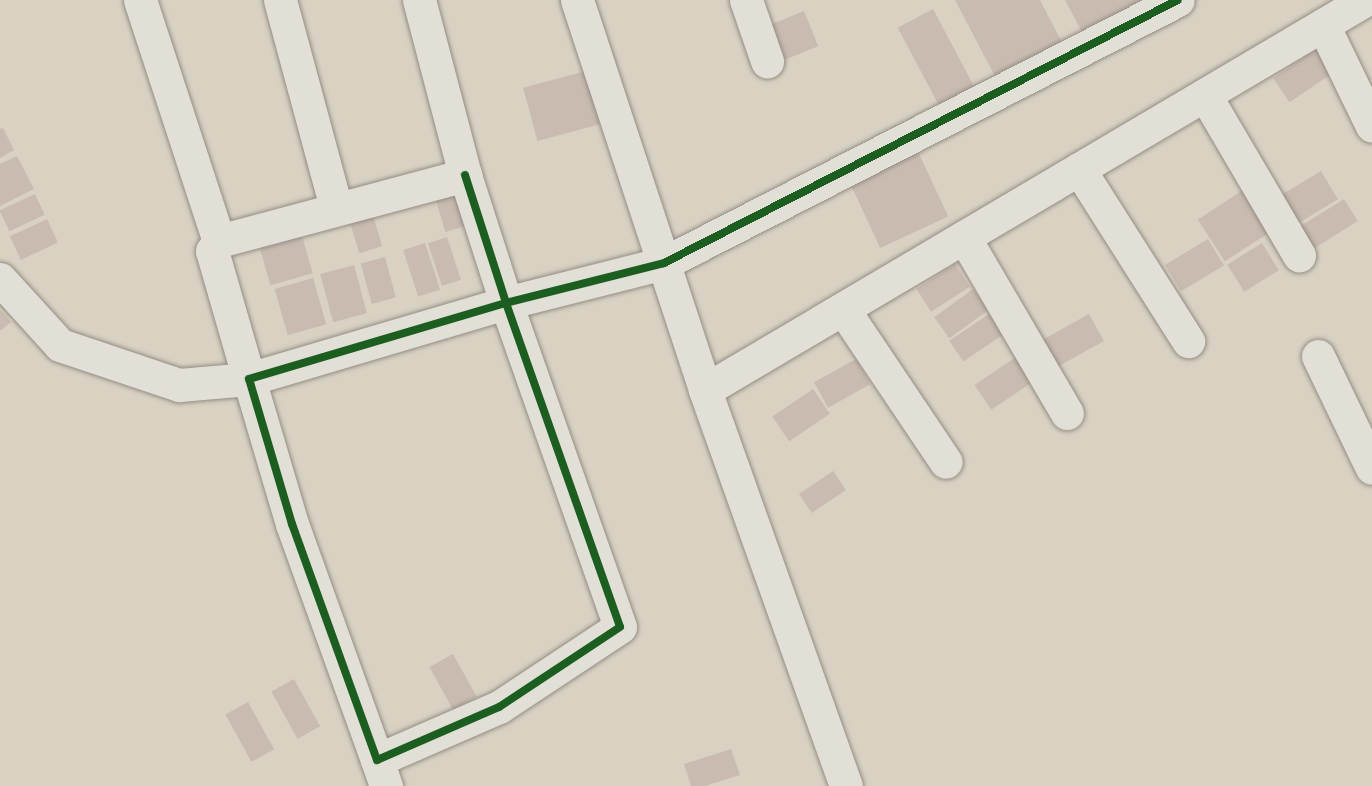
<!DOCTYPE html>
<html>
<head>
<meta charset="utf-8">
<style>
	body { margin:0 }
	#map { position:relative; width:1372px; height:786px; overflow:hidden; background:#d9d2c3; font-family:"IM FELL DW Pica",serif }
	div>[style] { position:absolute }
	.building>* { inset:0; background:#c9bbb0; transform-origin:0 0 }
	.roads { filter:drop-shadow(0 0 2px #938d83) drop-shadow(0 0 2px #938d83) }
	.minor>* { height:33px; margin:-16.5px; padding:0 16.5px; transform-origin:16.5px; border-radius:16.5px; background:#e2dfd7 }
	.cycleway>* { height:8px; margin:-4px; padding:0 4px; transform-origin:4px; border-radius:4px; background:#1b5e20 }
	span { translate:-50% -50%; white-space:nowrap; text-align:center; line-height:1.15; -webkit-text-stroke:5px #ece4d3; paint-order:stroke }
</style>
</head>
<body>
<div id="map">
	<div class="building">
		<div style="clip-path:polygon(955px 0,1040px 0,1066px 50px,999px 84px)"></div>
		<div style="clip-path:polygon(1065px 0,1153px 0,1085px 38px)"></div>
		<div style="left:933px;top:9px;width:92px;height:40px;rotate:62deg"></div>
		<div style="left:804px;top:11px;width:38px;height:36px;rotate:68deg"></div>
		<div style="left:1318px;top:48px;width:29px;height:54px;rotate:56deg"></div>
		<div style="left:586px;top:71px;width:55px;height:65px;rotate:75deg"></div>
		<div style="clip-path:polygon(3px 128px,14px 150px,0 158px,0 129px)"></div>
		<div style="left:914px;top:143px;width:81px;height:75px;rotate:65deg"></div>
		<div style="clip-path:polygon(17px 156px,34px 189px,0 206px,0 164px)"></div>
		<div style="left:1321px;top:171px;width:33px;height:46px;rotate:59deg"></div>
		<div style="left:459px;top:184px;width:42px;height:27px;rotate:73deg"></div>
		<div style="left:1243px;top:190px;width:50px;height:54px;rotate:57deg"></div>
		<div style="left:35px;top:194px;width:23px;height:39px;rotate:65deg"></div>
		<div style="left:1344px;top:199px;width:26px;height:53px;rotate:58deg"></div>
		<div style="left:370px;top:206px;width:42px;height:24px;rotate:73deg"></div>
		<div style="left:47px;top:219px;width:26px;height:41px;rotate:65deg"></div>
		<div style="left:300px;top:229px;width:46px;height:44px;rotate:74deg"></div>
		<div style="left:447px;top:237px;width:45px;height:20px;rotate:72deg"></div>
		<div style="left:1208px;top:239px;width:31px;height:50px;rotate:59deg"></div>
		<div style="left:425px;top:243px;width:49px;height:23px;rotate:72deg"></div>
		<div style="left:1262px;top:243px;width:32px;height:41px;rotate:58deg"></div>
		<div style="left:385px;top:257px;width:42px;height:25px;rotate:75deg"></div>
		<div style="left:955px;top:264px;width:27px;height:46px;rotate:57deg"></div>
		<div style="left:354px;top:265px;width:50px;height:35px;rotate:75deg"></div>
		<div style="left:313px;top:278px;width:48px;height:40px;rotate:74deg"></div>
		<div style="left:973px;top:289px;width:26px;height:48px;rotate:54deg"></div>
		<div style="clip-path:polygon(0 310px,11px 322px,0 331px)"></div>
		<div style="left:989px;top:314px;width:25px;height:48px;rotate:56deg"></div>
		<div style="left:1089px;top:314px;width:31px;height:52px;rotate:61deg"></div>
		<div style="left:1016px;top:357px;width:30px;height:50px;rotate:56deg"></div>
		<div style="left:856px;top:359px;width:29px;height:48px;rotate:61deg"></div>
		<div style="left:813px;top:389px;width:30px;height:49px;rotate:56deg"></div>
		<div style="left:833px;top:471px;width:23px;height:41px;rotate:56deg"></div>
		<div style="left:453px;top:654px;width:49px;height:27px;rotate:61deg"></div>
		<div style="left:294px;top:679px;width:54px;height:26px;rotate:61deg"></div>
		<div style="left:248px;top:702px;width:54px;height:26px;rotate:61deg"></div>
		<div style="clip-path:polygon(731px 749px,740px 775px,705px 786px,691px 786px,684px 764px)"></div>
	</div>
	<div class="roads">
		<div class="minor">
			<div style="left:140px;top:0;width:254px;rotate:71.9deg"></div>
			<div style="left:280px;top:0;width:215px;rotate:74.9deg"></div>
			<div style="left:577px;top:0;width:410px;rotate:71.8deg"></div>
			<div style="left:705px;top:390px;width:767px;rotate:-30.58deg"></div>
			<div style="left:746px;top:0;width:65px;rotate:71deg"></div>
			<div style="left:1323px;top:25px;width:112px;rotate:64.1deg"></div>
			<div style="left:1205px;top:95px;width:186px;rotate:59.6deg"></div>
			<div style="left:1079px;top:169px;width:204px;rotate:57.6deg"></div>
			<div style="left:465px;top:175px;width:134px;rotate:72.2deg"></div>
			<div style="left:506px;top:303px;width:343px;rotate:70.6deg"></div>
			<div style="left:620px;top:627px;width:145px;rotate:146.5deg"></div>
			<div style="left:499px;top:707px;width:133px;rotate:156.5deg"></div>
			<div style="left:377px;top:760px;width:251px;rotate:-109.8deg"></div>
			<div style="left:292px;top:524px;width:151px;rotate:-106.5deg"></div>
			<div style="left:249px;top:379px;width:268px;rotate:-16.5deg"></div>
			<div style="left:506px;top:303px;width:163px;rotate:-14.2deg"></div>
			<div style="left:664px;top:263px;width:577px;rotate:-27.1deg"></div>
			<div style="left:964px;top:237px;width:204px;rotate:59.7deg"></div>
			<div style="left:0;top:279px;width:89px;rotate:47.7deg"></div>
			<div style="left:60px;top:345px;width:126px;rotate:18.6deg"></div>
			<div style="left:179px;top:385px;width:70px;rotate:-4.9deg"></div>
			<div style="left:249px;top:379px;width:133px;rotate:-106.1deg"></div>
			<div style="left:212px;top:251px;width:12px;rotate:-55deg"></div>
			<div style="left:219px;top:241px;width:255px;rotate:-15deg"></div>
			<div style="left:465px;top:175px;width:181px;rotate:-104.7deg"></div>
			<div style="left:843px;top:309px;width:184px;rotate:56.1deg"></div>
			<div style="left:1318px;top:356px;width:124px;rotate:64.3deg"></div>
			<div style="left:705px;top:390px;width:420px;rotate:70.4deg"></div>
			<div style="left:377px;top:760px;width:28px;rotate:71deg"></div>
		</div>
	</div>
	<div class="cycleway">
		<div style="left:465px;top:175px;width:134px;rotate:72.2deg"></div>
		<div style="left:506px;top:303px;width:343px;rotate:70.6deg"></div>
		<div style="left:620px;top:627px;width:145px;rotate:146.5deg"></div>
		<div style="left:499px;top:707px;width:133px;rotate:156.5deg"></div>
		<div style="left:377px;top:760px;width:251px;rotate:-109.8deg"></div>
		<div style="left:292px;top:524px;width:151px;rotate:-106.5deg"></div>
		<div style="left:249px;top:379px;width:268px;rotate:-16.5deg"></div>
		<div style="left:506px;top:303px;width:163px;rotate:-14.2deg"></div>
		<div style="left:664px;top:263px;width:577px;rotate:-27.1deg"></div>
	</div>
</div>
</body>
</html>
